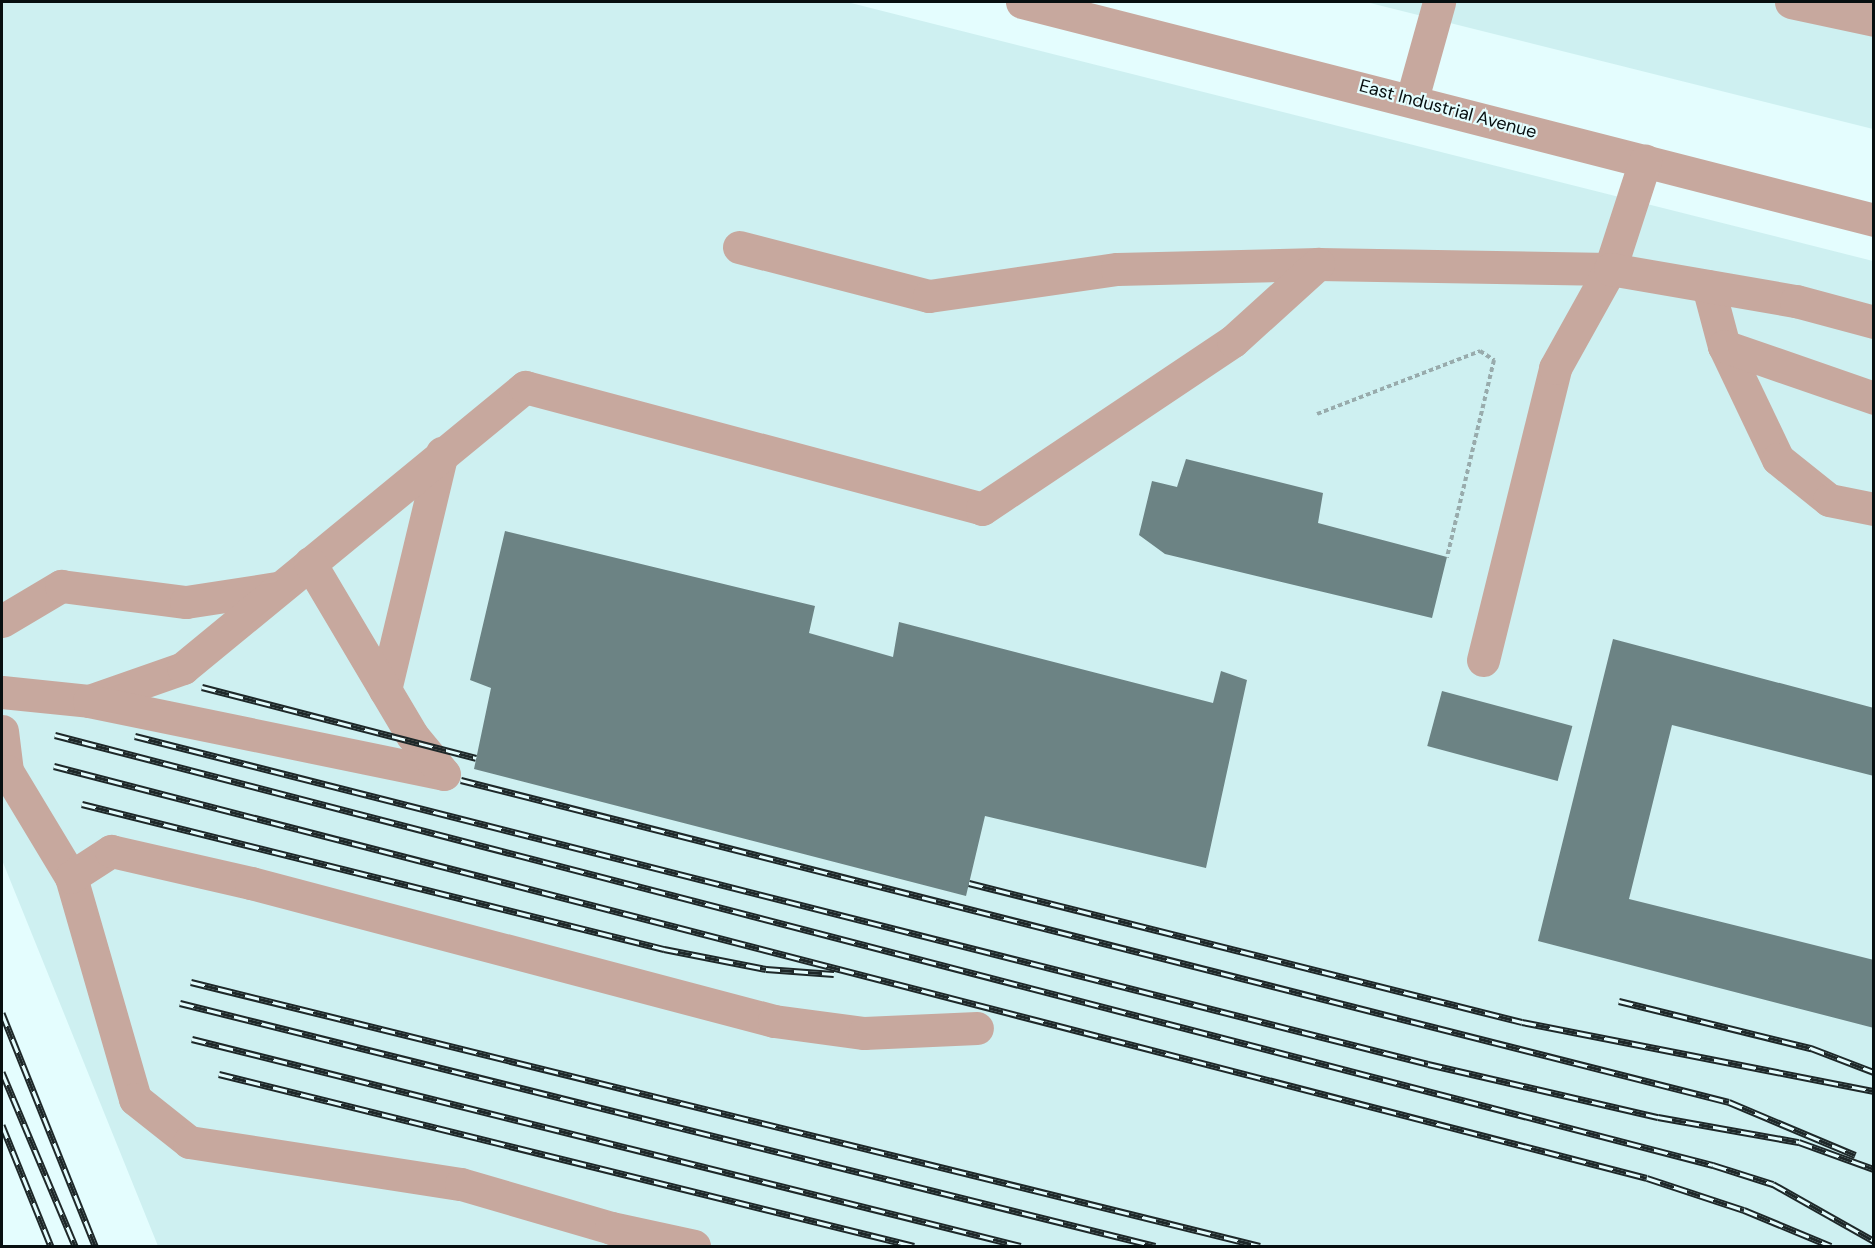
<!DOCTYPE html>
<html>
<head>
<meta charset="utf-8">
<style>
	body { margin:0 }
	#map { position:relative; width:1875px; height:1248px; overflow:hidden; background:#e4fdfe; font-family:"DM Sans",sans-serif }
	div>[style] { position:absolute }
	.built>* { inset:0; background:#cef0f1 }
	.building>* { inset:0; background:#6c8384; transform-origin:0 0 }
	.path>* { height:4px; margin-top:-2px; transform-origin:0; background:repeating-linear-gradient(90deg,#98abac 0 4.5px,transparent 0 7.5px) }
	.minor>* { height:33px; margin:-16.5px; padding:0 16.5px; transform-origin:16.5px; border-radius:16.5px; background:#c7a89e }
	.rail>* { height:7px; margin-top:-3.5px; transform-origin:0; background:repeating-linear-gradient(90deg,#e4fdfe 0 14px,#1e2829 0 28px); box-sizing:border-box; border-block:2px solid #1e2829 }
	span { translate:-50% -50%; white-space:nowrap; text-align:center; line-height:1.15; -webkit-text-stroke:4.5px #e4fdfe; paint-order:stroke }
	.street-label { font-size:18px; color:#070f10 }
	.frame { position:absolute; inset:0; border:3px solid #070f10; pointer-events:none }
</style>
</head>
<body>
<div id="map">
	<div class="built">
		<div style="clip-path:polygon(2px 2px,847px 2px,1873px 261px,1873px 1246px,158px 1246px,2px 860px)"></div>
		<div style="clip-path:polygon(1366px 2px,1873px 2px,1873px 129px)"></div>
	</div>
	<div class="building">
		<div style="clip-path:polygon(1186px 459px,1323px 493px,1318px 523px,1447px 557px,1432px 618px,1165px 554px,1139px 535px,1152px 481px,1177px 487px)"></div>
		<div style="clip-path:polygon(505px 531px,815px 606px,809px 633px,893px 657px,899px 622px,1213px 703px,1221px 671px,1247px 680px,1206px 868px,985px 816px,966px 896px,474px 769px,491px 688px,470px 680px)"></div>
		<div style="clip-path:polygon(1613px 639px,1874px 708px,1874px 776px,1672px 725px,1629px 899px,1874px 960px,1874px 1028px,1538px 941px)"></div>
		<div style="left:1442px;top:691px;width:135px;height:57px;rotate:15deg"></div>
	</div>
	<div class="path">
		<div style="left:1317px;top:414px;width:175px;rotate:-21.1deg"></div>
		<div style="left:1480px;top:351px;width:17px;rotate:33deg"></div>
		<div style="left:1494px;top:360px;width:203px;rotate:103.4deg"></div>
	</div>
	<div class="minor">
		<div style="left:1022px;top:2px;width:879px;rotate:14.35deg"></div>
		<div style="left:1791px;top:2px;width:85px;rotate:12.2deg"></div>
		<div style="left:1412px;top:99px;width:101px;rotate:-74.4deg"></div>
		<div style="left:739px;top:247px;width:196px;rotate:14.5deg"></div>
		<div style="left:929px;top:296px;width:190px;rotate:-8.2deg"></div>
		<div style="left:1117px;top:269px;width:201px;rotate:-1.4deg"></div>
		<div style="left:1318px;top:264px;width:292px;rotate:1deg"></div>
		<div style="left:1610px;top:269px;width:114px;rotate:-72deg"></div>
		<div style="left:1708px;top:286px;width:62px;rotate:75.1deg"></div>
		<div style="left:1724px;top:346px;width:125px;rotate:64.5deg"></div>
		<div style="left:1778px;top:459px;width:65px;rotate:38.8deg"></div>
		<div style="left:1829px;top:500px;width:46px;rotate:11.3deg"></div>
		<div style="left:1724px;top:346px;width:159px;rotate:19.1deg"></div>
		<div style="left:2px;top:621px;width:69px;rotate:-30.7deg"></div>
		<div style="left:61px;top:586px;width:126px;rotate:7.3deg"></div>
		<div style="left:186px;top:602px;width:93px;rotate:-8.7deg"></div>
		<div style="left:1483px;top:660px;width:301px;rotate:-76.1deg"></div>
		<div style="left:1555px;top:368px;width:113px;rotate:-60.9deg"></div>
		<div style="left:1610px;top:269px;width:189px;rotate:9.8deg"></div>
		<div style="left:1796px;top:301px;width:81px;rotate:15.1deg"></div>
		<div style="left:385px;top:690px;width:244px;rotate:-76.5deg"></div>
		<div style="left:2px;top:692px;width:87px;rotate:5.9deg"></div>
		<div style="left:89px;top:701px;width:100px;rotate:-19.3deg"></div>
		<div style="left:183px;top:668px;width:443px;rotate:-39.4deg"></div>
		<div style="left:525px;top:387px;width:473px;rotate:14.9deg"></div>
		<div style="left:982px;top:509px;width:302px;rotate:-33.8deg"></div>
		<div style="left:1233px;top:341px;width:115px;rotate:-42.2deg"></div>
		<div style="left:89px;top:701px;width:362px;rotate:11.6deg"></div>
		<div style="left:444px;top:774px;width:50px;rotate:-129.4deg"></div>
		<div style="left:412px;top:735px;width:200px;rotate:-120.7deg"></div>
		<div style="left:2px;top:731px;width:40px;rotate:82.9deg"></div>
		<div style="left:7px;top:771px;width:124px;rotate:58.9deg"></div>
		<div style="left:71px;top:877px;width:231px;rotate:73.9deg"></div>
		<div style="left:135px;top:1099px;width:69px;rotate:38.5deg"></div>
		<div style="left:189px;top:1142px;width:275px;rotate:8.8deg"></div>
		<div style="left:461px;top:1184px;width:156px;rotate:16.3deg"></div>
		<div style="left:611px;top:1228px;width:85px;rotate:12.2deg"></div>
		<div style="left:71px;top:877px;width:48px;rotate:-33deg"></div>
		<div style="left:111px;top:851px;width:144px;rotate:12.9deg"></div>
		<div style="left:251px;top:883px;width:541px;rotate:14.78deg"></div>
		<div style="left:774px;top:1021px;width:91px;rotate:7.6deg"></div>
		<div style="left:864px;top:1033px;width:113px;rotate:-2.5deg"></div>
	</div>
	<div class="rail">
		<div style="left:202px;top:687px;width:283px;rotate:14.5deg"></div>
		<div style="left:55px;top:735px;width:1713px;rotate:14.54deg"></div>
		<div style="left:1713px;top:1165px;width:63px;rotate:17.6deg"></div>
		<div style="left:1773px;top:1184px;width:116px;rotate:29.4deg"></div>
		<div style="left:135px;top:736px;width:1334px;rotate:14.23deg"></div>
		<div style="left:1428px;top:1064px;width:236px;rotate:13deg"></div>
		<div style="left:1658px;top:1117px;width:143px;rotate:10.1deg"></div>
		<div style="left:1799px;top:1142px;width:80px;rotate:19.8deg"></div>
		<div style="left:54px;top:766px;width:1645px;rotate:14.5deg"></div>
		<div style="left:1647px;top:1178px;width:102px;rotate:18.3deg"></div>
		<div style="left:1744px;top:1210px;width:94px;rotate:22.5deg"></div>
		<div style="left:461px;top:780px;width:1308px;rotate:14.25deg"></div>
		<div style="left:1729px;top:1102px;width:137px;rotate:22.8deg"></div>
		<div style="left:82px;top:804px;width:600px;rotate:13.99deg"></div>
		<div style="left:664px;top:949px;width:104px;rotate:11.1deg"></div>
		<div style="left:766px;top:969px;width:68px;rotate:4.2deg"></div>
		<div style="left:969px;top:883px;width:570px;rotate:14.11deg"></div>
		<div style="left:1522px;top:1022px;width:359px;rotate:11.1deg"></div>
		<div style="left:191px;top:982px;width:1101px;rotate:13.87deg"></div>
		<div style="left:1619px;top:1001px;width:198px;rotate:13.8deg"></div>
		<div style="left:1811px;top:1048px;width:67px;rotate:20.9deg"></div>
		<div style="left:180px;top:1003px;width:1005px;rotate:13.99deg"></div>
		<div style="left:2px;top:1013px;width:251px;rotate:68.2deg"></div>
		<div style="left:192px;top:1039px;width:854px;rotate:14.02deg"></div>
		<div style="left:2px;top:1072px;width:189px;rotate:67.2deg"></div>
		<div style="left:219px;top:1074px;width:716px;rotate:13.9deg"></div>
		<div style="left:2px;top:1125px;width:131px;rotate:68deg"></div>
	</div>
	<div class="street-label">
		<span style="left:1448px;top:109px;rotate:15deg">East Industrial Avenue</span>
	</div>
	<div class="frame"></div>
</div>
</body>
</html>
